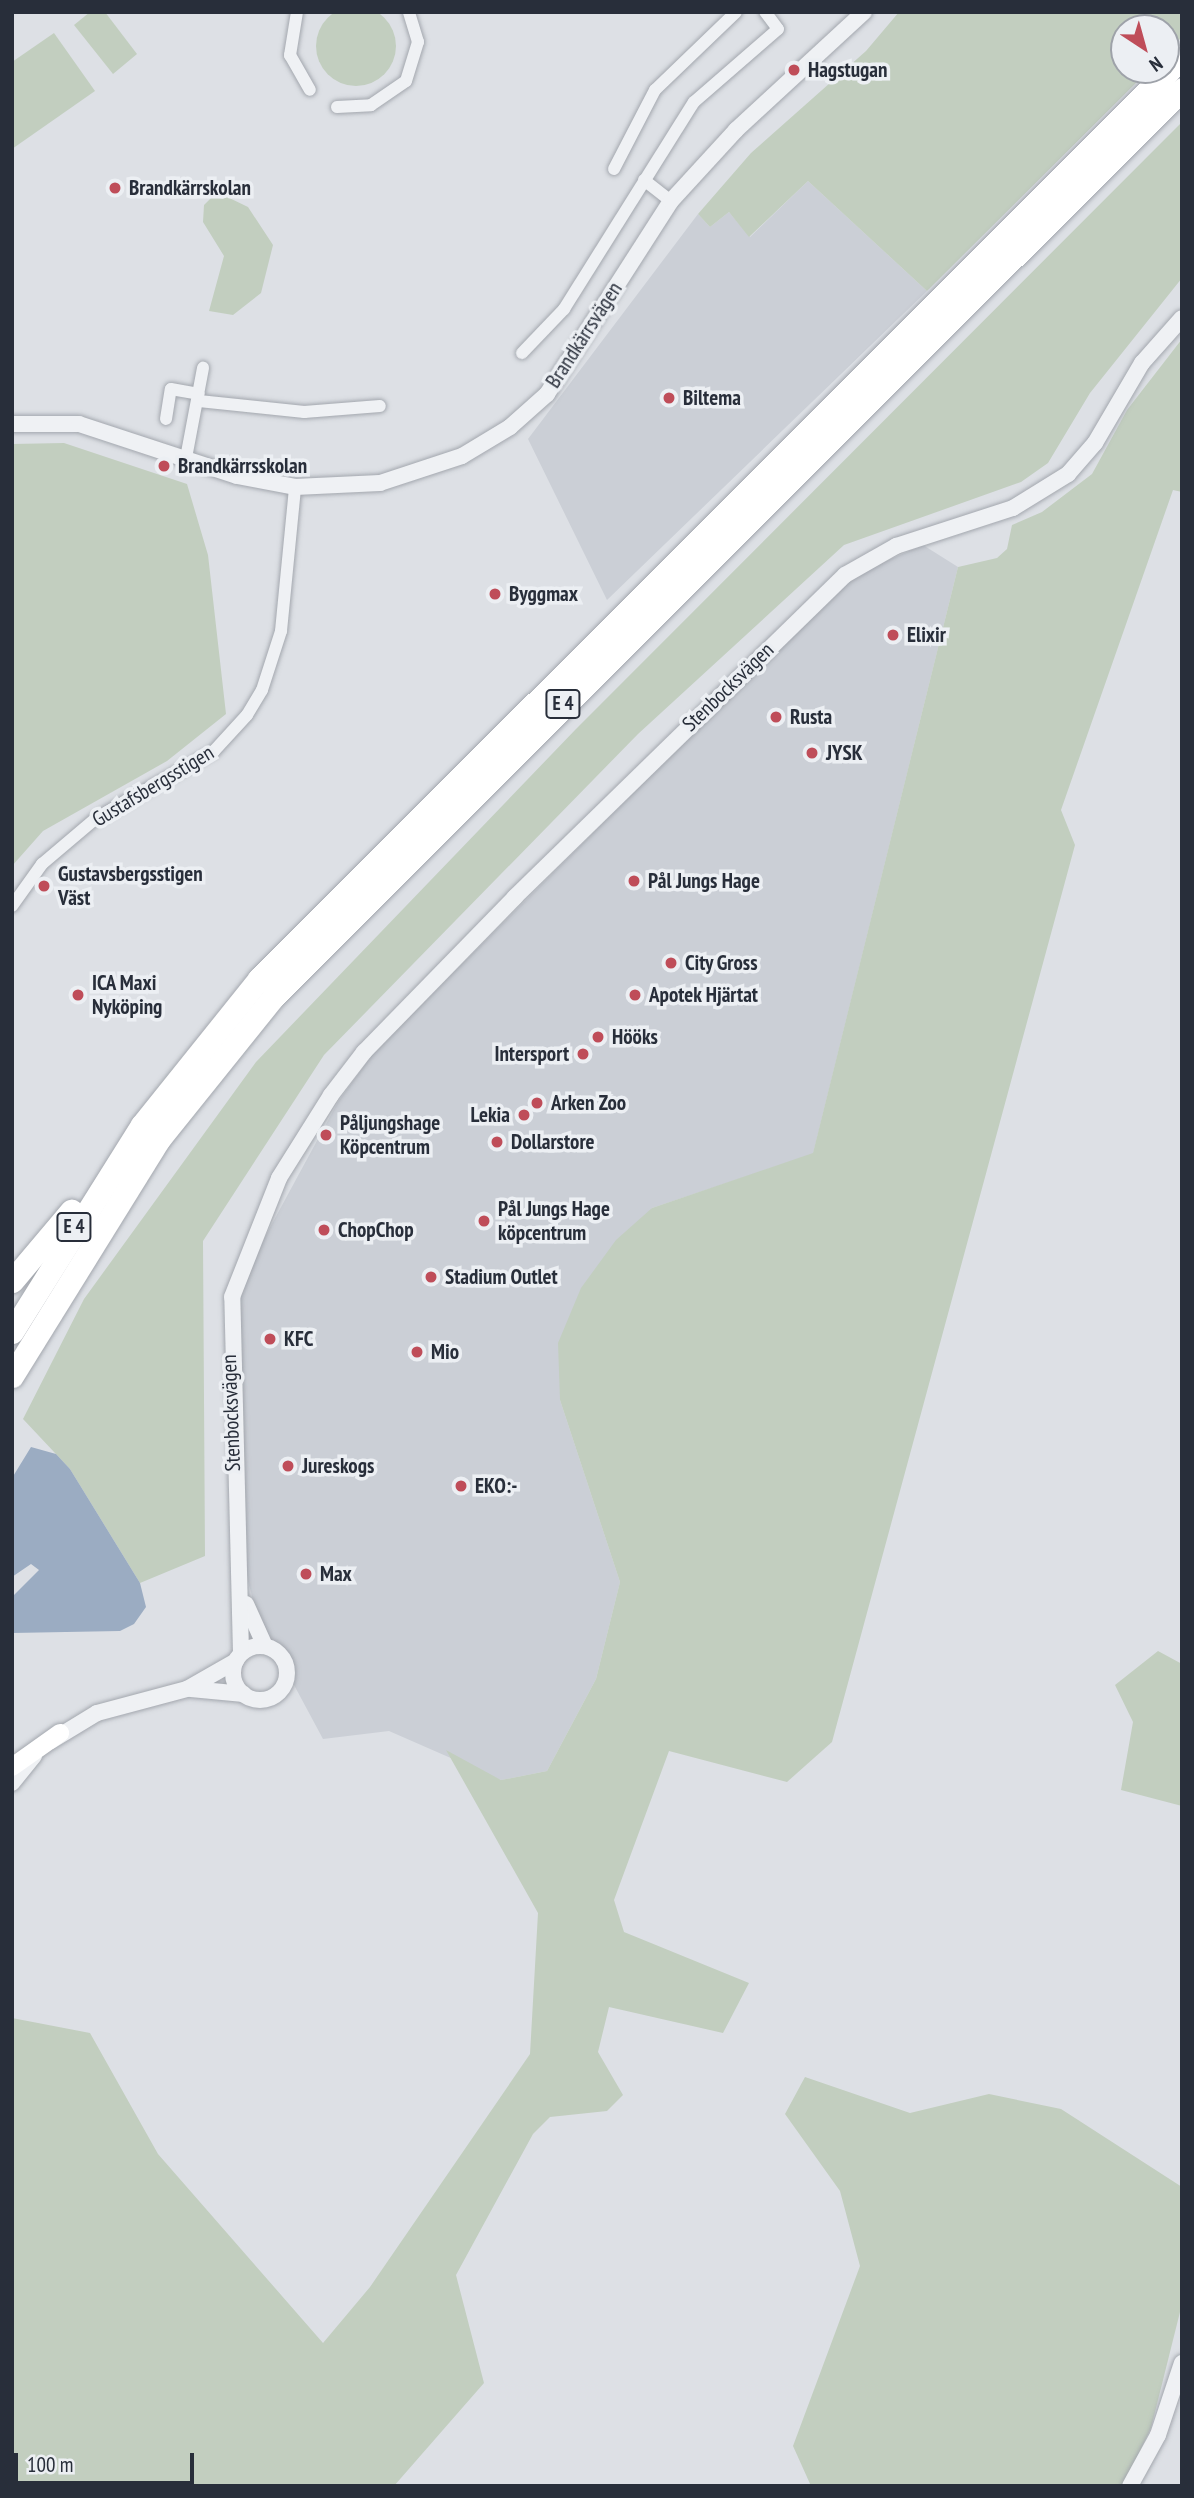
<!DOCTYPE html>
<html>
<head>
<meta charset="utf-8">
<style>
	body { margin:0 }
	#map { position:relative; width:1194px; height:2498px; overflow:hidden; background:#dde0e5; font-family:"PT Sans Narrow",sans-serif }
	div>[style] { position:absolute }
	.built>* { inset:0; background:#cbcfd6 }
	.green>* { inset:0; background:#c2cebf }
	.round { border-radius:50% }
	.water>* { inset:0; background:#9bacc2 }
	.roads { filter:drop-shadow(0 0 2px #a3a7ae) drop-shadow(0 0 2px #a3a7ae) }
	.minor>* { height:12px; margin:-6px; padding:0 6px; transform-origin:6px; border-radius:6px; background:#eff1f4 }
	.tertiary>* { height:16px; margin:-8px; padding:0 8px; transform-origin:8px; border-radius:8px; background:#eff1f4 }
	.tertiary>.ring { margin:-8px; padding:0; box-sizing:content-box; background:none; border:16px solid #eff1f4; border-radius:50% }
	.secondary>* { height:18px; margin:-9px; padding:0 9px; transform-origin:9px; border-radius:9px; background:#fff }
	.motorway>* { height:23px; margin:-11.5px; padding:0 11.5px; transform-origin:11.5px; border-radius:11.5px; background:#fff }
	.dots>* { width:19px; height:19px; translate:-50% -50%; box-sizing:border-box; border:4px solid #eceff3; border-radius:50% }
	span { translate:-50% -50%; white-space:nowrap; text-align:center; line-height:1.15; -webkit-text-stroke:7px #eceff3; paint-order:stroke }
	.shield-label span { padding:2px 5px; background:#eceff3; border:2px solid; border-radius:5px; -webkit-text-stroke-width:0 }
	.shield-label { font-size:19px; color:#282e3a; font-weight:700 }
	.poi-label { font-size:21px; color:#282e3a; font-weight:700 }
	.left { translate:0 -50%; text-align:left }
	.right { translate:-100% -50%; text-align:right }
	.street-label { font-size:21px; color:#282e3a }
	.frame { position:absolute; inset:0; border:14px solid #282e3a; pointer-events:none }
	.north { position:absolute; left:1110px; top:14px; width:70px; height:70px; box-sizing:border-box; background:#eceff3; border:2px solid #9ea2a9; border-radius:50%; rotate:144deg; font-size:19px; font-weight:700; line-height:28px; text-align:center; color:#282e3a }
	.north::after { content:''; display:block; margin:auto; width:24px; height:32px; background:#bf4d59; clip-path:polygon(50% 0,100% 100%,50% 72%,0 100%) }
	.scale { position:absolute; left:14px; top:2453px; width:180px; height:32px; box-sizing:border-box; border:4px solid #282e3a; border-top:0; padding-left:9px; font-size:21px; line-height:24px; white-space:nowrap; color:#282e3a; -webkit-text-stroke:5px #eceff3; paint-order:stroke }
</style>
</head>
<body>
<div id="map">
	<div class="built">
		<div style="clip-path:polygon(808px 181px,927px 291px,607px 600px,528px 439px,698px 214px,710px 227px,729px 212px,750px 237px)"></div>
		<div style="clip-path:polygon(923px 545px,958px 567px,813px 1154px,652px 1208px,560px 1400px,620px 1582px,596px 1679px,547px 1771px,501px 1780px,389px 1731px,323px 1739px,257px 1616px,247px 1577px,237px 1314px,247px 1270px,338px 1102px,374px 1052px,836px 590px,861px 572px)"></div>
	</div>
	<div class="green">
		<div class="round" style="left:316px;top:6px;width:80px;height:80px"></div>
		<div style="clip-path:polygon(90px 12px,105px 12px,137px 54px,113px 74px,74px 25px)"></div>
		<div style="clip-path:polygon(899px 12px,1182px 12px,1182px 37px,1166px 53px,1166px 28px,1124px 28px,1124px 70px,1149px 70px,927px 291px,808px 181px,749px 237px,729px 212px,710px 227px,698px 214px,751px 153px,866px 51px)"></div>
		<div style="clip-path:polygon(54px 33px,95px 91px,12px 149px,12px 62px)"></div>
		<div style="clip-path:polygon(1182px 122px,1182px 278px,1090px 393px,1048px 463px,1021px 482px,844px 545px,638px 734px,324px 1055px,203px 1241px,205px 1556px,140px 1583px,70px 1469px,23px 1419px,84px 1299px,256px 1062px,576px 729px)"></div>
		<div style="clip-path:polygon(217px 192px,248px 207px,273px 245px,261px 293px,233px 315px,209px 311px,224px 256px,203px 222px,204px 205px)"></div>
		<div style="clip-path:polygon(1182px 339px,1182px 492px,1173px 490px,1061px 810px,1075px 845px,832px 1742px,787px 1782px,669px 1751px,614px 1900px,624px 1932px,749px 1983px,723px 2033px,609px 2007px,598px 2052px,623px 2095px,607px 2111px,550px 2117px,533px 2134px,456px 2275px,484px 2383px,394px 2486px,12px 2486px,12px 2018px,90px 2033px,158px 2154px,323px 2343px,370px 2287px,530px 2054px,538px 1913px,446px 1750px,501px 1780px,547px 1771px,596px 1679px,620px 1582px,560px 1400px,558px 1343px,581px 1288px,616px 1240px,652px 1208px,813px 1153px,958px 567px,997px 558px,1007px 549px,1012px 525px,1042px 512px,1092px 474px,1127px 410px)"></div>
		<div style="clip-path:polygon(64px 443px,187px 484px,208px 555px,226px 714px,167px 761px,43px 831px,12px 866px,12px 444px)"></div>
		<div style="clip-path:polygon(1158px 1651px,1182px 1664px,1182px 1806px,1121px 1790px,1133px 1722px,1115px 1685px)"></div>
		<div style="clip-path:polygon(805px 2077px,910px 2113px,989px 2094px,1061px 2109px,1182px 2187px,1182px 2304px,1151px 2428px,1123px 2486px,811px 2486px,793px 2446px,860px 2266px,840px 2191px,785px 2114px)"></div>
	</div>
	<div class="water">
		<div style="clip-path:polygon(31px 1447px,56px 1454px,70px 1469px,140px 1583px,146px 1607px,134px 1624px,120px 1631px,12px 1633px,12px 1597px,39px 1570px,31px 1564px,12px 1577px,12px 1478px)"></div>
	</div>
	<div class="roads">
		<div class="minor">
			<div style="left:297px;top:12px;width:44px;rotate:99.2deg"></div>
			<div style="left:290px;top:55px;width:40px;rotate:60.3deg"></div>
			<div style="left:337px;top:107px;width:34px;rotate:-3deg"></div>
			<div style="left:371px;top:105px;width:42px;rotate:-34.4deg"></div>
			<div style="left:406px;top:81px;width:41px;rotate:-72.9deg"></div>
			<div style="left:418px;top:42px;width:31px;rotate:-107deg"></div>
			<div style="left:614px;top:169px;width:89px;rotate:-62.6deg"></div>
			<div style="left:655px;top:90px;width:112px;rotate:-43.9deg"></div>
			<div style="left:644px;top:180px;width:34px;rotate:38deg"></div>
			<div style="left:522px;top:353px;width:61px;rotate:-46.3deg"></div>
			<div style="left:564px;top:309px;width:244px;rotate:-57.9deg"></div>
			<div style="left:694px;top:102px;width:111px;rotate:-41deg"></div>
			<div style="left:778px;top:29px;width:21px;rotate:-127deg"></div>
			<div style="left:199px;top:401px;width:106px;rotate:6deg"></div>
			<div style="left:304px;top:412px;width:76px;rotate:-4.5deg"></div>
			<div style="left:166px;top:419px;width:30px;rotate:-81deg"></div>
			<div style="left:171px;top:389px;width:28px;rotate:10deg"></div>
			<div style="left:186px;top:458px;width:92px;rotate:-79.3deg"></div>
			<div style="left:12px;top:906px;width:52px;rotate:-54.5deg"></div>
			<div style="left:42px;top:864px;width:70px;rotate:-40.3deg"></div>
			<div style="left:95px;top:819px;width:137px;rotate:-29.7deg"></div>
			<div style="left:214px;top:751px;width:49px;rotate:-47.5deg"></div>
			<div style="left:247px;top:715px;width:29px;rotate:-59deg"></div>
			<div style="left:262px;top:690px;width:62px;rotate:-72.1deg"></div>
			<div style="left:281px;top:631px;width:145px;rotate:-84.4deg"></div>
		</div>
		<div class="tertiary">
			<div style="left:12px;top:424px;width:67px"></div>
			<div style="left:79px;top:424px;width:166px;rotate:18.2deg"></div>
			<div style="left:237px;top:476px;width:59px;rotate:10.7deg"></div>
			<div style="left:295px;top:487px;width:85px;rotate:-2.7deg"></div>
			<div style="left:380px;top:483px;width:86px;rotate:-18.2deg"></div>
			<div style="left:462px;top:456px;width:56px;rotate:-31.1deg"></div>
			<div style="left:510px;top:427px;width:50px;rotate:-41.7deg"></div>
			<div style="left:547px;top:394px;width:229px;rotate:-57.3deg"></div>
			<div style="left:671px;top:201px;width:96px;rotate:-47.5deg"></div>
			<div style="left:736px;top:130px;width:174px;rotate:-42.7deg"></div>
			<div style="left:246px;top:1604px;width:46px;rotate:65.7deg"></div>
			<div class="ring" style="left:233px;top:1646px;width:38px;height:38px"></div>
			<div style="left:241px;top:1653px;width:356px;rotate:-91.4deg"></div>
			<div style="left:232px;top:1297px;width:128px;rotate:-68.4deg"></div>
			<div style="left:279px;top:1178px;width:98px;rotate:-57.9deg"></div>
			<div style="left:331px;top:1095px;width:54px;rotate:-52.5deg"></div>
			<div style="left:364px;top:1052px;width:216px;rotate:-45.7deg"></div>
			<div style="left:515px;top:897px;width:461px;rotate:-44.3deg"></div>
			<div style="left:845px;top:575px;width:59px;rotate:-29.6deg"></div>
			<div style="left:896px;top:546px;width:123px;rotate:-18deg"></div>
			<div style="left:1013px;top:508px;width:65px;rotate:-31.7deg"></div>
			<div style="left:1068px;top:474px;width:41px;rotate:-48.9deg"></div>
			<div style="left:1095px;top:443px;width:93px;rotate:-59.6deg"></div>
			<div style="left:1142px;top:363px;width:60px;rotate:-48.4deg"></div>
			<div style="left:191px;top:1689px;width:53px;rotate:5.4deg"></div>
			<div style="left:51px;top:1741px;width:54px;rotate:-31.3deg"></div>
			<div style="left:97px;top:1713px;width:93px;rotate:-14.9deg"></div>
			<div style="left:187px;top:1689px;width:56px;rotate:-29.7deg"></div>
			<div style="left:12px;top:1783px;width:35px;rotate:-51deg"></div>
			<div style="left:1130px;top:2486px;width:58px;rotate:-61.2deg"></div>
			<div style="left:1158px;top:2435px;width:76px;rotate:-71.6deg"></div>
		</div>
		<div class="secondary">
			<div style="left:12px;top:1767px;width:59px;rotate:-35.3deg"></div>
		</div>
		<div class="motorway">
			<div style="left:12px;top:1281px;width:92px;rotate:-49.9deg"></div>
			<div style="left:12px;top:1332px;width:244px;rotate:-57.9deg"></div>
			<div style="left:142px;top:1125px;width:187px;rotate:-51.3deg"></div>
			<div style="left:259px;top:979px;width:1305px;rotate:-44.97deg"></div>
			<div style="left:12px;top:1376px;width:279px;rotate:-58.2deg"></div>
			<div style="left:159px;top:1139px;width:184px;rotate:-51.2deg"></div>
			<div style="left:274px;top:996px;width:1283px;rotate:-44.97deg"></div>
		</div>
	</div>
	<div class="dots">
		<div style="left:794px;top:70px;background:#bf4d59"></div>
		<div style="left:115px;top:188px;background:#bf4d59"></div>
		<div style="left:669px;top:398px;background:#bf4d59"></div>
		<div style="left:164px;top:466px;background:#bf4d59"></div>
		<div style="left:495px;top:594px;background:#bf4d59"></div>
		<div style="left:893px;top:635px;background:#bf4d59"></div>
		<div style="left:776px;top:717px;background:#bf4d59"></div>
		<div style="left:812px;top:753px;background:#bf4d59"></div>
		<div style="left:634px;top:881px;background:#bf4d59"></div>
		<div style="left:44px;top:886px;background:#bf4d59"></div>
		<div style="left:671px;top:963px;background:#bf4d59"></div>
		<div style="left:78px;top:995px;background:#bf4d59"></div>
		<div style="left:635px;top:995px;background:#bf4d59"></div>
		<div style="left:598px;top:1037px;background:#bf4d59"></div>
		<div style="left:583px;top:1054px;background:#bf4d59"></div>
		<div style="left:537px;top:1103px;background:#bf4d59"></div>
		<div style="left:524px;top:1115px;background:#bf4d59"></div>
		<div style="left:326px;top:1135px;background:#bf4d59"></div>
		<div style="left:497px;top:1142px;background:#bf4d59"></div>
		<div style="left:484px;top:1221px;background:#bf4d59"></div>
		<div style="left:324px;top:1230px;background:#bf4d59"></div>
		<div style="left:431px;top:1277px;background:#bf4d59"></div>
		<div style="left:270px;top:1339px;background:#bf4d59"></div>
		<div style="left:417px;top:1352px;background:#bf4d59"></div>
		<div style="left:288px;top:1466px;background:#bf4d59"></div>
		<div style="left:461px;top:1486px;background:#bf4d59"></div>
		<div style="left:306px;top:1574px;background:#bf4d59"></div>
	</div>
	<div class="shield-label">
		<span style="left:563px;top:704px">E 4</span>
		<span style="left:74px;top:1227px">E 4</span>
	</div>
	<div class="poi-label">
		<span class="left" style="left:808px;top:70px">Hagstugan</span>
		<span class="left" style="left:129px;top:188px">Brandkärrskolan</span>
		<span class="left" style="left:683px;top:398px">Biltema</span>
		<span class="left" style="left:178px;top:466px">Brandkärrsskolan</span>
		<span class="left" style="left:509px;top:594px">Byggmax</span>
		<span class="left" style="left:907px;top:635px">Elixir</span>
		<span class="left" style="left:790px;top:717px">Rusta</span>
		<span class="left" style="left:826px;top:753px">JYSK</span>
		<span class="left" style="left:58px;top:886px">Gustavsbergsstigen<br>Väst</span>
		<span class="left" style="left:648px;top:881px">Pål Jungs Hage</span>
		<span class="left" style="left:685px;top:963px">City Gross</span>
		<span class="left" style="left:92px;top:995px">ICA Maxi<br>Nyköping</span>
		<span class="left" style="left:649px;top:995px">Apotek Hjärtat</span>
		<span class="left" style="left:612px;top:1037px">Hööks</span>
		<span class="right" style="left:569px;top:1054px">Intersport</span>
		<span class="left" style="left:551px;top:1103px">Arken Zoo</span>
		<span class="right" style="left:510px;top:1115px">Lekia</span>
		<span class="left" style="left:340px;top:1135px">Påljungshage<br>Köpcentrum</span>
		<span class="left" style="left:511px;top:1142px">Dollarstore</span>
		<span class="left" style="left:498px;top:1221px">Pål Jungs Hage<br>köpcentrum</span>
		<span class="left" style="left:338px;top:1230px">ChopChop</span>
		<span class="left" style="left:445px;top:1277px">Stadium Outlet</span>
		<span class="left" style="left:284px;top:1339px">KFC</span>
		<span class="left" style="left:431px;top:1352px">Mio</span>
		<span class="left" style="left:302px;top:1466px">Jureskogs</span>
		<span class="left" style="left:475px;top:1486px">EKO:-</span>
		<span class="left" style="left:320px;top:1574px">Max</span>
	</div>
	<div class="street-label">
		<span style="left:584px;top:335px;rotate:-57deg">Brandkärrsvägen</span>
		<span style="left:728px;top:687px;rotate:-44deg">Stenbocksvägen</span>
		<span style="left:153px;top:786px;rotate:-31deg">Gustafsbergsstigen</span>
		<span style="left:231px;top:1413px;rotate:-92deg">Stenbocksvägen</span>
	</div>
	<div class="frame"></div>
	<div class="north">N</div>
	<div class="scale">100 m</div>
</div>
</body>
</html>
